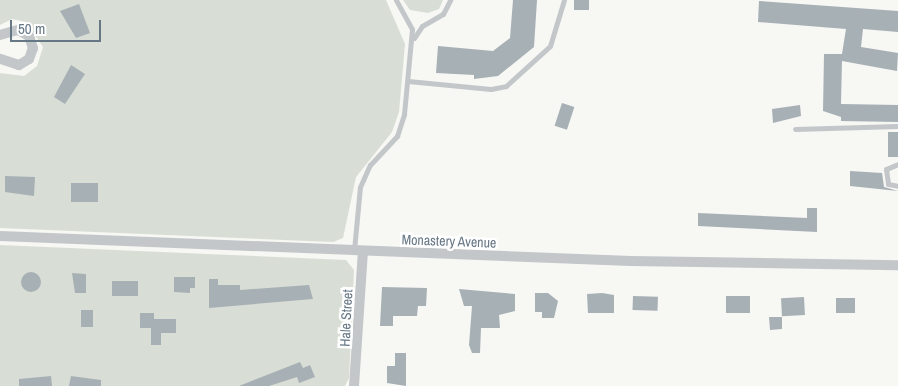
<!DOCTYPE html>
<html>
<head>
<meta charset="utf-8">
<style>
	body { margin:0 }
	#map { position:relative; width:898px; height:386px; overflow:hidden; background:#f7f7f4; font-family:"Archivo Narrow",sans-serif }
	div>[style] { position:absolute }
	.green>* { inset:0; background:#d8ded5 }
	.building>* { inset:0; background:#a7b0b5; transform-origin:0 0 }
	.round { border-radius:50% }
	.lane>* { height:5px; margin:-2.5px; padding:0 2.5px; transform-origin:2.5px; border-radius:2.5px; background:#c3c7ca }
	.street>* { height:10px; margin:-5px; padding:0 5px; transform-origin:5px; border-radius:5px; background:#c3c7ca }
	span { translate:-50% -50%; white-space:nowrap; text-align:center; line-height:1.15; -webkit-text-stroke:5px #fff; paint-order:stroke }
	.street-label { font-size:14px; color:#667785 }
	.scale { position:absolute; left:10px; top:20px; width:91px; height:22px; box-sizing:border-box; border:2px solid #667785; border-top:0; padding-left:6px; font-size:15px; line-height:18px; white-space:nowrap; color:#667785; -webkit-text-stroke:4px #fff; paint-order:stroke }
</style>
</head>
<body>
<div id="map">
	<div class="green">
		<div style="clip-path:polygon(0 0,386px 0,405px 44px,399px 112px,392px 132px,356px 177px,343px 238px,333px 242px,0 228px,0 73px,24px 76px,37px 66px,43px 47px,26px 22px,12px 19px,0 25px)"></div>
		<div style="clip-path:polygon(403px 0,443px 0,439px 9px,428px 13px,410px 10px)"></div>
		<div style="clip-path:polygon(0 245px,346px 260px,354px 270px,349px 378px,345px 386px,0 386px)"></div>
	</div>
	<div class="building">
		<div style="clip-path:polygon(513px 0,537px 0,534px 47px,498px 76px,474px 79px,474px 75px,436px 73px,438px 46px,493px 51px,510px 38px)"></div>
		<div style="left:574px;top:0;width:15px;height:10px"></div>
		<div style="clip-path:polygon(759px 1px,898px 11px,898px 32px,863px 29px,861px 47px,898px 53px,897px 71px,842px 61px,841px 104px,898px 105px,898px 122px,841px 121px,841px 117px,823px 111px,824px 54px,842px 54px,846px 29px,758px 22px)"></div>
		<div style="clip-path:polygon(79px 4px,90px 33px,76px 38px,60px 11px)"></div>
		<div style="clip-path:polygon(71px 65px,85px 74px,65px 104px,54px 97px)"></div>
		<div style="left:562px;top:103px;width:13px;height:24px;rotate:18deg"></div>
		<div style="clip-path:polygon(800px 105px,801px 116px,773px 123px,772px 109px)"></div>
		<div style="left:888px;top:132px;width:10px;height:25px"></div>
		<div style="clip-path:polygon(850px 171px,882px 173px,884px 187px,898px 191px,850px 186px)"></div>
		<div style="clip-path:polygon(5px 176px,35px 177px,34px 196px,5px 192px)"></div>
		<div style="left:71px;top:183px;width:27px;height:19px"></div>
		<div style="clip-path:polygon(807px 208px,817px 208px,817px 232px,698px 226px,698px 213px,807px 218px)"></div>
		<div class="round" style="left:21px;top:272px;width:20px;height:20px"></div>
		<div style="clip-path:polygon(72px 273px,86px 274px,86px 293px,75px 293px)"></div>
		<div style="clip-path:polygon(174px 277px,195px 277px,195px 288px,190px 288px,190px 293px,174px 292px)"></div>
		<div style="clip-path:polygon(209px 279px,218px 279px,218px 285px,240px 285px,240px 290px,309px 285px,313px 299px,209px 308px)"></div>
		<div style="left:112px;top:281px;width:26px;height:15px"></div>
		<div style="clip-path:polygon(382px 287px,427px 288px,426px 306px,418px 306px,417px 316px,393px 316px,393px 326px,380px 326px)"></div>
		<div style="clip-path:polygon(459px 289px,515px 294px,515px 311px,499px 315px,500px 328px,481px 328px,480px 353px,472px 353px,469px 345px,472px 306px,464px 306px)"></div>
		<div style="clip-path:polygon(535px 293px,548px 293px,558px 301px,554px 318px,542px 318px,542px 312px,535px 312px)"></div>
		<div style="clip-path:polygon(602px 293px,614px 295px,614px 313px,588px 313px,587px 294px)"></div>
		<div style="left:633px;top:296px;width:25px;height:14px;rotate:2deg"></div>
		<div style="left:726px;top:296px;width:24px;height:17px"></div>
		<div style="left:804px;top:297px;width:18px;height:23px;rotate:87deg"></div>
		<div style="left:855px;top:298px;width:15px;height:19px;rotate:90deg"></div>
		<div style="left:81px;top:310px;width:12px;height:17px"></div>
		<div style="clip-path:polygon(140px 313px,154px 313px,154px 319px,176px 319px,176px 333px,161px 333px,161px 345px,151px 345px,151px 328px,140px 328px)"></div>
		<div style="clip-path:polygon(769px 317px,782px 317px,782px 329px,770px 330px)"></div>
		<div style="clip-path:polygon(395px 353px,406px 353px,406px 386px,387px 383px,387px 366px,395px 366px)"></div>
		<div style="clip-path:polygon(300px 362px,303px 368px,310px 365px,315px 377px,299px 383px,297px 377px,269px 386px,239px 386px)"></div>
		<div style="clip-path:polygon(51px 376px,52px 386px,19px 386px,19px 379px)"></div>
		<div style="clip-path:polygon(71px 376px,101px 380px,101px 386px,69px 386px)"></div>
	</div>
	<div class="lane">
		<div style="left:414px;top:38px;width:14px;rotate:-56deg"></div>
		<div style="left:422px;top:26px;width:24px;rotate:-30deg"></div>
		<div style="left:443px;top:14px;width:16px;rotate:-63deg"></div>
		<div style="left:408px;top:81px;width:83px;rotate:5.5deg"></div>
		<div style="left:491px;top:89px;width:15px;rotate:-11deg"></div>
		<div style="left:506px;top:86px;width:59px;rotate:-42.3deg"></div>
		<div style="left:550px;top:46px;width:48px;rotate:-73.1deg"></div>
		<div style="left:795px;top:129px;width:103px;rotate:-1.7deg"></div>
		<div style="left:898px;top:164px;width:13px;rotate:157deg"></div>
		<div style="left:886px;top:169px;width:15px;rotate:82deg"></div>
		<div style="left:888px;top:184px;width:10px;rotate:11deg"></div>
		<div style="left:354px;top:250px;width:63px;rotate:-84.6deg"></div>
		<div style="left:360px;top:187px;width:24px;rotate:-66deg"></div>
		<div style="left:370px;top:165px;width:40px;rotate:-47deg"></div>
		<div style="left:397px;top:136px;width:23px;rotate:-72deg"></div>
		<div style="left:404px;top:114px;width:85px;rotate:-84.6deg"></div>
		<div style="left:412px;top:29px;width:33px;rotate:-119deg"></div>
	</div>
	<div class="street">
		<div style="left:0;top:35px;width:19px;rotate:-16deg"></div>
		<div style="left:18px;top:30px;width:13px;rotate:29deg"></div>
		<div style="left:29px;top:36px;width:13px;rotate:72deg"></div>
		<div style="left:33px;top:48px;width:12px;rotate:110deg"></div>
		<div style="left:29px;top:59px;width:12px;rotate:149deg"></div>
		<div style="left:19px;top:65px;width:20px;rotate:-162deg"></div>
		<div style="left:0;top:236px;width:631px;rotate:2.27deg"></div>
		<div style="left:631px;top:261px;width:267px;rotate:0.9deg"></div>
		<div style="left:354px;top:386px;width:135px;rotate:-86.2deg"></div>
	</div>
	<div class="street-label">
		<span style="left:449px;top:241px;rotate:2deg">Monastery Avenue</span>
		<span style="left:346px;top:318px;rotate:-87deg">Hale Street</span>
	</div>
	<div class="scale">50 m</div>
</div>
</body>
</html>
